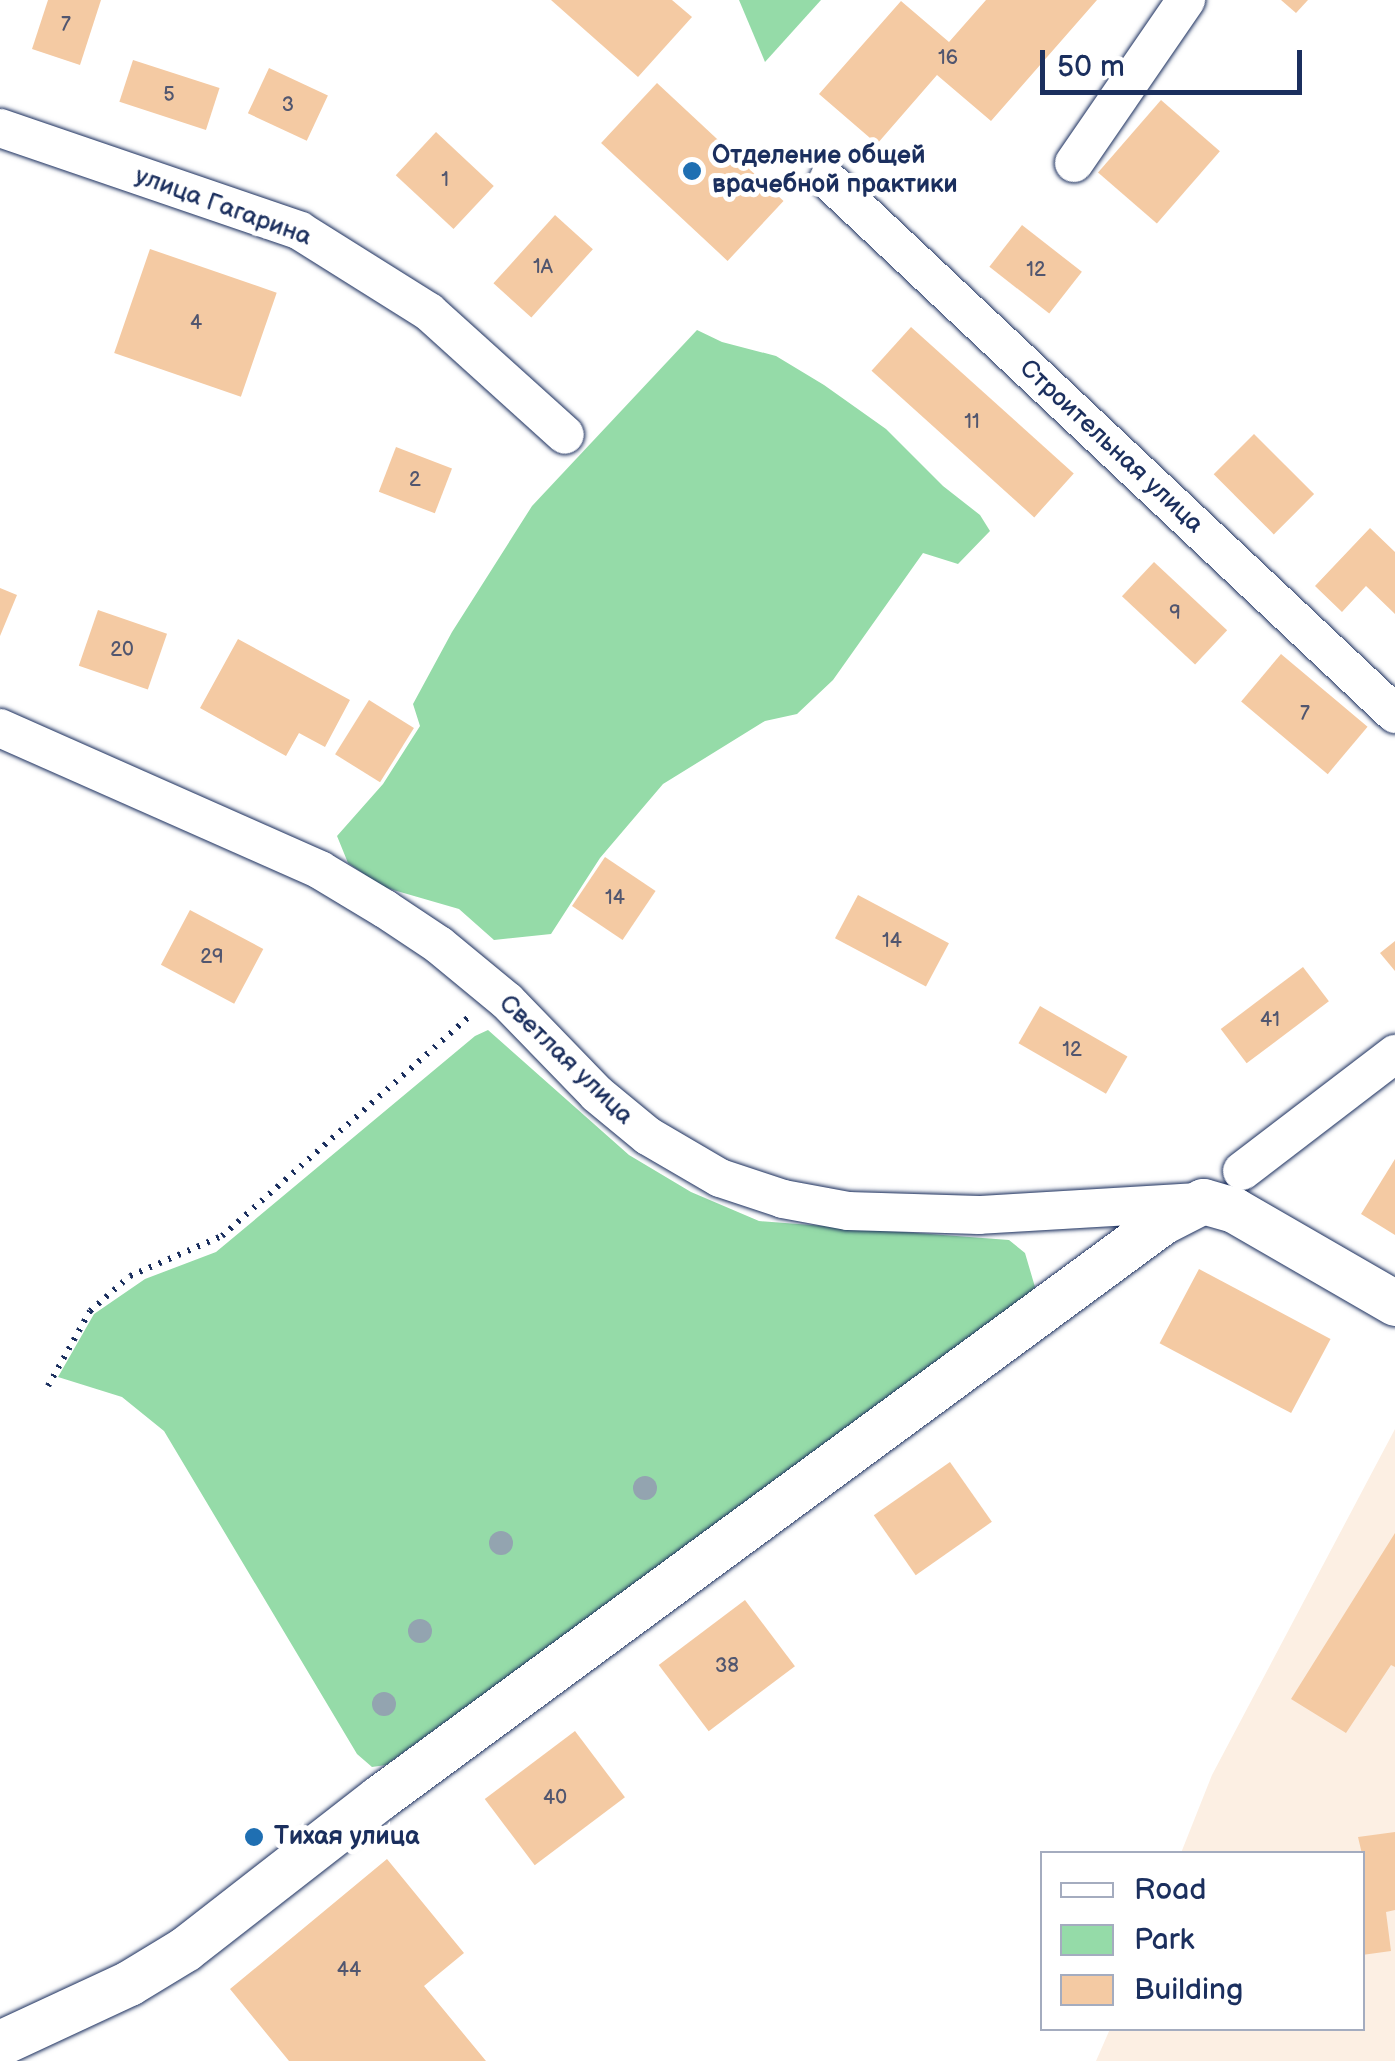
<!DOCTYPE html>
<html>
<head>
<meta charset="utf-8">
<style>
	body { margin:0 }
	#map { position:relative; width:1395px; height:2061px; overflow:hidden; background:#fff; font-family:"Balsamiq Sans",sans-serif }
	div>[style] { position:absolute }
	.built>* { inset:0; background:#fcefe3 }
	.green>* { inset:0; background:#95dba8 }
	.building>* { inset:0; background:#f4caa3; transform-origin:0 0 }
	.path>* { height:6px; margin-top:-3px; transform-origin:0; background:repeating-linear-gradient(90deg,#1b2f5e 0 2.5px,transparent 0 10.5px) }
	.roads { filter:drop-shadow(0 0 2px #1b2f5e) drop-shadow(0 0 2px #1b2f5e) }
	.minor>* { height:38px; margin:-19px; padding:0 19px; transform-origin:19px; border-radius:19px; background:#fff }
	.tertiary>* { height:45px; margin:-22.5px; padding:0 22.5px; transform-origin:22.5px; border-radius:22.5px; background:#fff }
	.trees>* { width:24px; height:24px; margin:-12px; border-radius:50%; background:#93a4b0 }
	.dots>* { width:28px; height:28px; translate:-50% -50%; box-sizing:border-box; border:5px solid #fff; border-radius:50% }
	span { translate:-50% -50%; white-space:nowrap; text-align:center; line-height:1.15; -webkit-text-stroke:10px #fff; paint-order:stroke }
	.number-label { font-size:20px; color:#51566f }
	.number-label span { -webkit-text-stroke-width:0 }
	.poi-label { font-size:25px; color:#1b2f5e; font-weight:700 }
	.left { translate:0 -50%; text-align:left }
	.street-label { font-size:25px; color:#1b2f5e }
	.legend { position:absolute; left:1040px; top:1851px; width:325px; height:180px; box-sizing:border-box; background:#fff; border:2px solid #a4acbf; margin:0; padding:12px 18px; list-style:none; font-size:30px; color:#1b2f5e }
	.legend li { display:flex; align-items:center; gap:20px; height:50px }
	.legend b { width:50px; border:2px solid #a4acbf }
	.scale { position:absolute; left:1040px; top:50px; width:262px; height:45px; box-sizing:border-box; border:5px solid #1b2f5e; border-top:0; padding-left:12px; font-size:30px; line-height:35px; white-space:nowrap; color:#1b2f5e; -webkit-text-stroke:8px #fff; paint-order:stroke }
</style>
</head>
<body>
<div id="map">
	<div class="built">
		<div style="clip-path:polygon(1395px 1429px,1395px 2061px,1096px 2061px,1110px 2029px,1362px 2028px,1362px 1854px,1181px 1853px,1212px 1775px)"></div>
	</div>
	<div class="green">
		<div style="clip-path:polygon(739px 0,821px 0,765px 62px)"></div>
		<div style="clip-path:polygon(697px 330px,722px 342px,776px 356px,824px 385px,886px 429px,943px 486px,980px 515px,990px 531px,958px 564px,923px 553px,833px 680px,797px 714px,765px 721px,663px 784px,600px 858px,551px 934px,494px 940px,459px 909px,383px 887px,348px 863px,337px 836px,383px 784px,420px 726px,413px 704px,452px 632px,532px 506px)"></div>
		<div style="clip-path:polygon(488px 1030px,629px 1155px,691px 1192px,759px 1221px,1009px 1240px,1025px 1253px,1035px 1287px,1024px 1302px,386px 1765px,372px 1767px,357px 1754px,164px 1431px,122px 1397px,58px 1377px,94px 1314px,145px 1279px,216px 1252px,475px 1036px)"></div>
	</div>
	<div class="building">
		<div style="clip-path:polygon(48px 0,101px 0,80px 65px,32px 49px)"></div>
		<div style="clip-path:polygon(551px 0,672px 0,692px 17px,638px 77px)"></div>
		<div style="clip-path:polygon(986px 0,1097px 0,991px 121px,937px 75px,877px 144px,819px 94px,901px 1px,949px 42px)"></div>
		<div style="clip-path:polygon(1281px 0,1308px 0,1296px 13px)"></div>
		<div style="left:133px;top:60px;width:91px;height:44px;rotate:18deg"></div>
		<div style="left:269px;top:68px;width:65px;height:50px;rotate:25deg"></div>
		<div style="left:657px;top:83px;width:173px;height:82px;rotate:43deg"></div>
		<div style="left:1161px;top:100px;width:78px;height:96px;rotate:41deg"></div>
		<div style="left:436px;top:132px;width:79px;height:59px;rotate:43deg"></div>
		<div style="left:555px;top:215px;width:51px;height:92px;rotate:42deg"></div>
		<div style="left:1022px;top:225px;width:76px;height:53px;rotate:38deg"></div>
		<div style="left:150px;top:249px;width:134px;height:110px;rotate:19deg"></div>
		<div style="left:911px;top:327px;width:219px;height:59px;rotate:42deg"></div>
		<div style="left:1254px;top:434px;width:85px;height:57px;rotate:45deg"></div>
		<div style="left:396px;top:447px;width:60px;height:48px;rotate:21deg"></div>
		<div style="clip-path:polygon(1370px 528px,1395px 552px,1395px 614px,1366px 586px,1342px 612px,1315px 586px)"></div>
		<div style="left:1154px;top:562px;width:100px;height:47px;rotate:43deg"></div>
		<div style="clip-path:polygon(0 588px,17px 595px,0 636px)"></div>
		<div style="left:98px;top:610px;width:73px;height:59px;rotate:19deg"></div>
		<div style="clip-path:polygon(238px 639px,350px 700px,325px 747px,299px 733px,286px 756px,200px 708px)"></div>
		<div style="left:1281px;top:654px;width:113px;height:62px;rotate:40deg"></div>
		<div style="left:369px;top:700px;width:53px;height:64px;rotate:32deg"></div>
		<div style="left:605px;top:857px;width:61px;height:59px;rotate:34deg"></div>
		<div style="left:858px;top:895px;width:103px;height:49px;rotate:28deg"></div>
		<div style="left:190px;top:910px;width:83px;height:62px;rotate:28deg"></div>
		<div style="clip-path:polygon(1395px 941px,1395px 971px,1380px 953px)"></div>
		<div style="left:1303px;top:967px;width:43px;height:103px;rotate:53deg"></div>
		<div style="left:1040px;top:1006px;width:101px;height:43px;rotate:30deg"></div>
		<div style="clip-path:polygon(1395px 1159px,1395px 1235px,1361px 1214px)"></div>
		<div style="left:1199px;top:1269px;width:149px;height:84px;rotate:28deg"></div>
		<div style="left:950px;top:1462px;width:73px;height:93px;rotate:55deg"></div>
		<div style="clip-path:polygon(1395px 1533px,1395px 1667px,1391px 1665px,1346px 1733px,1291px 1699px)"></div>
		<div style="left:745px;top:1600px;width:83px;height:108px;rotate:53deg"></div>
		<div style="left:575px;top:1731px;width:83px;height:113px;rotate:53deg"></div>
		<div style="clip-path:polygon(1395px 1832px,1395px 1910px,1386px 1912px,1391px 1951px,1362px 1955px,1362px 1854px,1358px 1837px)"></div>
		<div style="clip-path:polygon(387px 1859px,464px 1953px,424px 1986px,486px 2061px,289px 2061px,230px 1989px)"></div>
	</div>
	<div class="path">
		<div style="left:48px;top:1386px;width:86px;rotate:-60.8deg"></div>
		<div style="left:90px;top:1311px;width:53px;rotate:-41.2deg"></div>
		<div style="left:130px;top:1276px;width:100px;rotate:-23.5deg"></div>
		<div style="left:222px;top:1236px;width:334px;rotate:-41.6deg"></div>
	</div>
	<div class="roads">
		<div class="minor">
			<div style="left:0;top:128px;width:317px;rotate:18.9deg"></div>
			<div style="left:300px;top:231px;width:152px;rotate:32.1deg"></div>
			<div style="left:429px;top:312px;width:183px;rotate:42.1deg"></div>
			<div style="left:1074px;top:163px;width:198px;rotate:-55.5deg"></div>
			<div style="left:828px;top:180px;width:779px;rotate:43.28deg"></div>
			<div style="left:0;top:728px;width:350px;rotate:23.9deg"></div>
			<div style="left:320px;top:870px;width:76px;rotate:31deg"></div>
			<div style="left:385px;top:909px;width:65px;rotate:33.7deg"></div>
			<div style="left:439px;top:945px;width:88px;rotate:39.5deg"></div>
			<div style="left:507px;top:1001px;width:129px;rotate:45.9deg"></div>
			<div style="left:597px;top:1094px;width:66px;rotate:39.5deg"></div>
			<div style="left:648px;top:1136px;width:83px;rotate:30.3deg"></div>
			<div style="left:720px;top:1178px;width:66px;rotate:18.4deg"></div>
			<div style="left:783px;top:1199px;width:66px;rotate:10.5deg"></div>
			<div style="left:848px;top:1211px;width:131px;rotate:1.7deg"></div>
			<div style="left:979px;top:1215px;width:217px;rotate:-3.4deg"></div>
			<div style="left:1242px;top:1171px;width:193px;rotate:-37.4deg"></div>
		</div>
		<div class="tertiary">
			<div style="left:0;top:2043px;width:142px;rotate:-24.9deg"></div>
			<div style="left:129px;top:1983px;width:66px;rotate:-31.3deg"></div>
			<div style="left:185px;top:1949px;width:246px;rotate:-37.9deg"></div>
			<div style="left:379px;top:1798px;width:972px;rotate:-36.34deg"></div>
			<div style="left:1162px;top:1222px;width:46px;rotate:-27.1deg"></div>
			<div style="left:1203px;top:1201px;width:32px;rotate:16deg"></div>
			<div style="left:1234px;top:1210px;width:186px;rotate:30deg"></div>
		</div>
	</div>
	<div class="trees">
		<div style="left:645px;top:1488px"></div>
		<div style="left:501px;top:1543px"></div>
		<div style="left:420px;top:1631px"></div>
		<div style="left:384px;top:1704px"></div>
	</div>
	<div class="dots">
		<div style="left:692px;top:171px;background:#1f6fb2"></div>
		<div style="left:254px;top:1837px;background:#1f6fb2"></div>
	</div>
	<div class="number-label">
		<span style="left:66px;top:25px">7</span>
		<span style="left:948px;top:58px">16</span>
		<span style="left:169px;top:95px">5</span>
		<span style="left:288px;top:105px">3</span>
		<span style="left:445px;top:180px">1</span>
		<span style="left:543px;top:267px">1А</span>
		<span style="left:1036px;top:270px">12</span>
		<span style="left:196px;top:323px">4</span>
		<span style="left:972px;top:422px">11</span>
		<span style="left:415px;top:480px">2</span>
		<span style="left:1175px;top:613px">9</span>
		<span style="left:122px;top:650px">20</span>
		<span style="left:1305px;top:714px">7</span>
		<span style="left:615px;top:898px">14</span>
		<span style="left:892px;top:941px">14</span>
		<span style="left:212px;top:957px">29</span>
		<span style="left:1270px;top:1020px">41</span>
		<span style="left:1072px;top:1050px">12</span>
		<span style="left:727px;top:1666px">38</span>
		<span style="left:555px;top:1798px">40</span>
		<span style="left:349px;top:1970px">44</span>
	</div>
	<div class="poi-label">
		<span class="left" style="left:712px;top:171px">Отделение общей<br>врачебной практики</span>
		<span class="left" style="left:274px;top:1837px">Тихая улица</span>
	</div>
	<div class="street-label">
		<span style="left:223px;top:207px;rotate:20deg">улица Гагарина</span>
		<span style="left:1111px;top:447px;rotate:43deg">Строительная улица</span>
		<span style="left:566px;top:1060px;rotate:44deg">Светлая улица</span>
	</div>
	<ul class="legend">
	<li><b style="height:12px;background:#fff"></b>Road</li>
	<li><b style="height:28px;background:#95dba8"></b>Park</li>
	<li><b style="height:28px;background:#f4caa3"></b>Building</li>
	</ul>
	<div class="scale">50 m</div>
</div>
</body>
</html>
